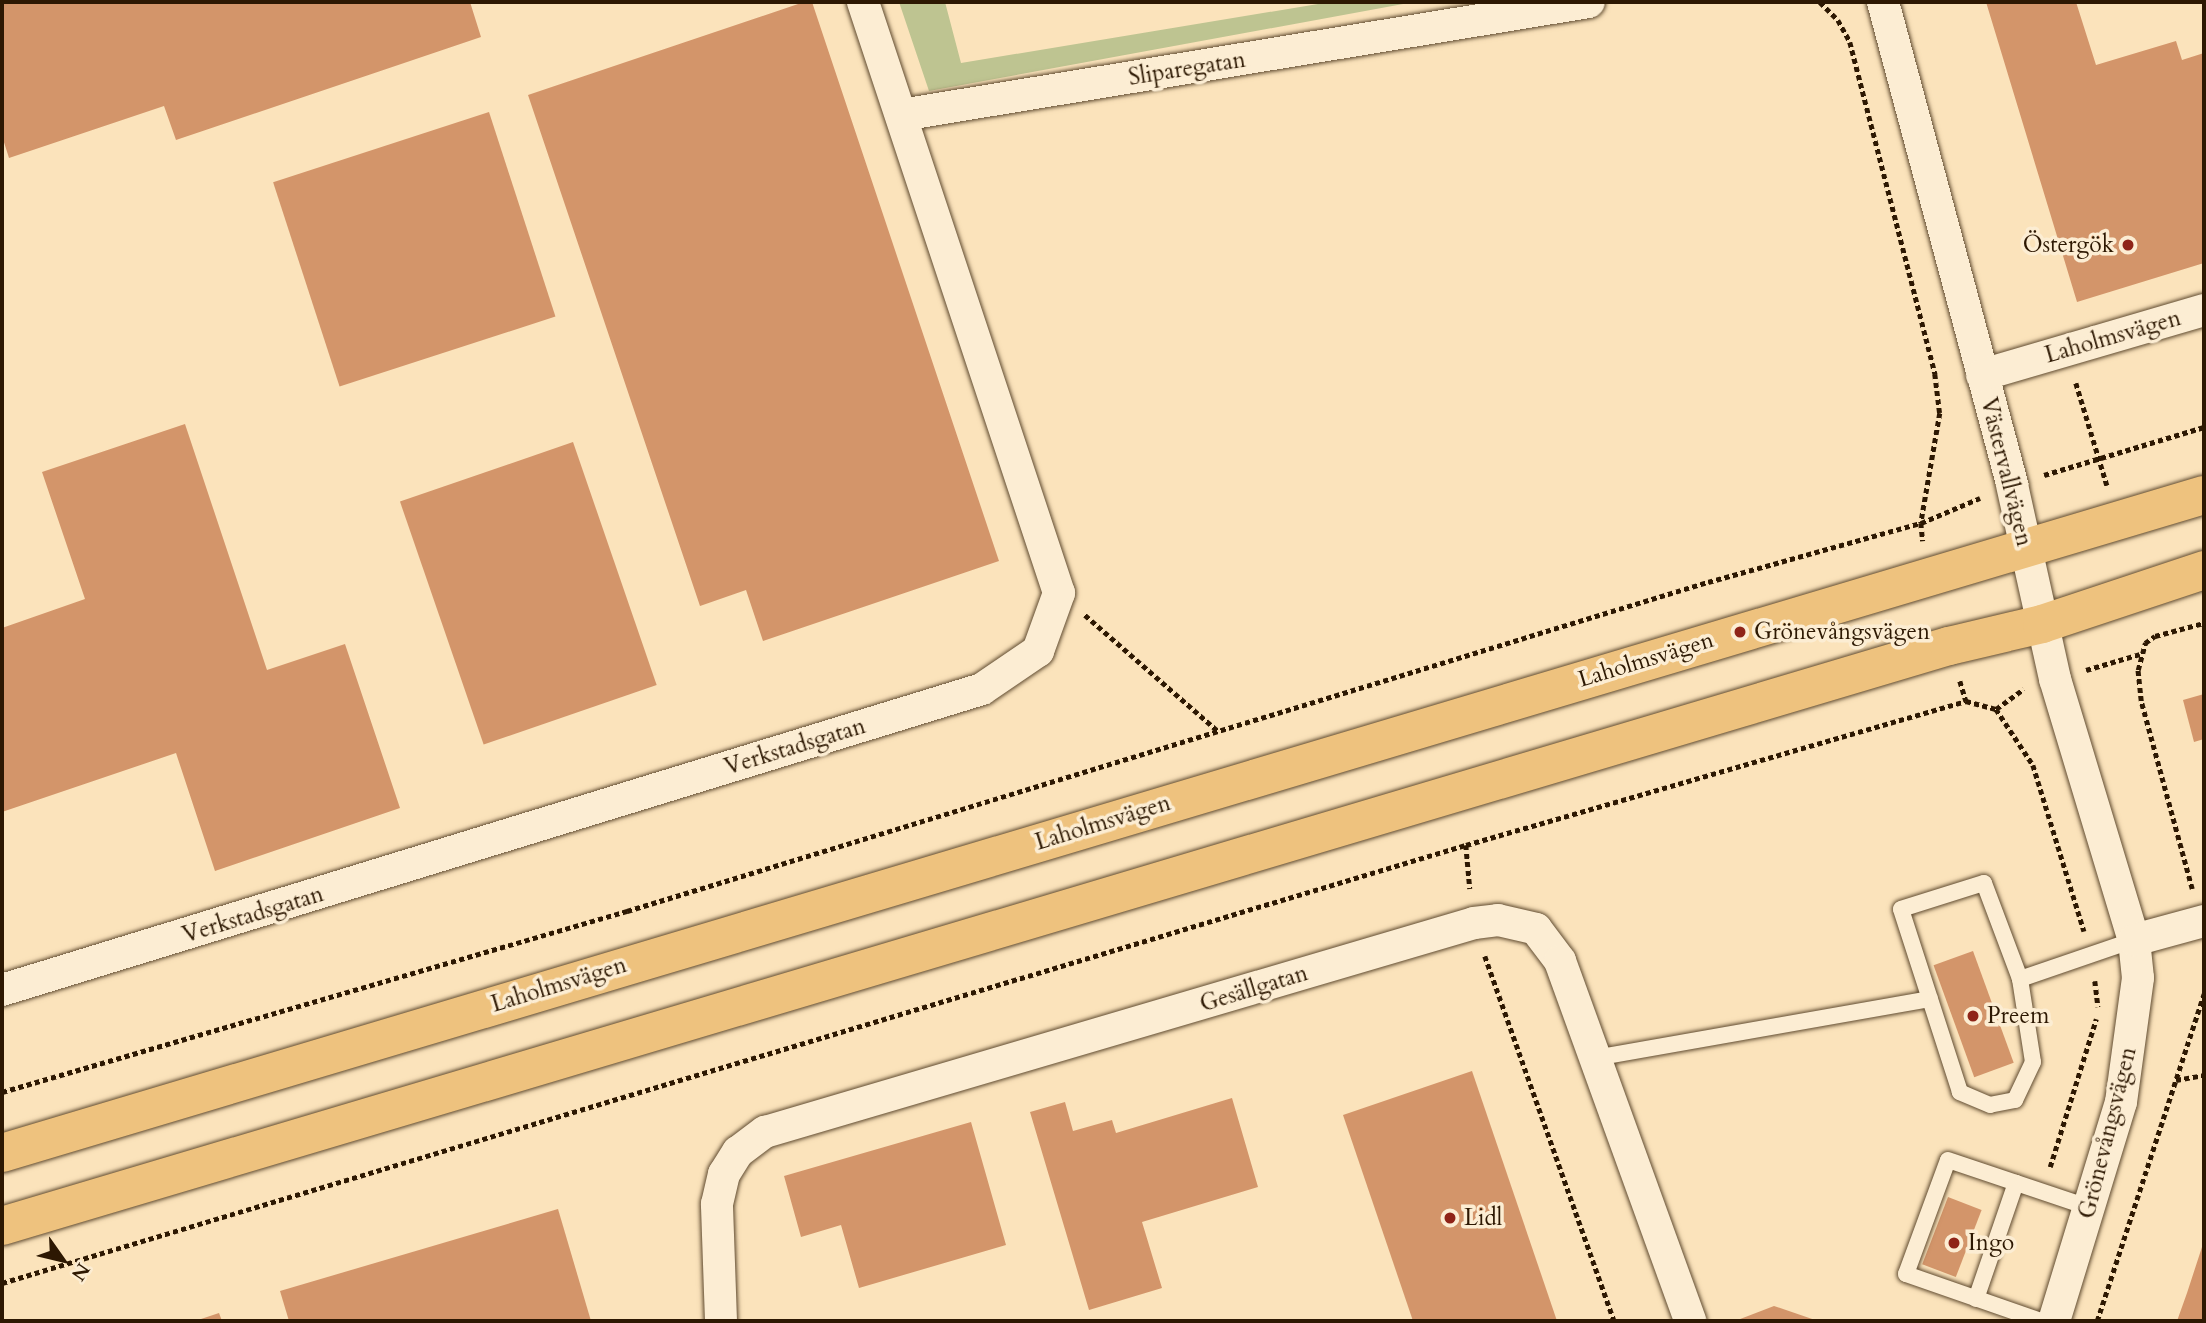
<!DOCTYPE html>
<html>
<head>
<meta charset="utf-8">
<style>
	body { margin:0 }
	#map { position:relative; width:2206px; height:1323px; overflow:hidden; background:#fbe3bb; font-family:Cardo,serif }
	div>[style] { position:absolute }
	.green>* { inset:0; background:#bec491 }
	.building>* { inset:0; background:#d3956a; transform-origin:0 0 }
	.path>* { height:4.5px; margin-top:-2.25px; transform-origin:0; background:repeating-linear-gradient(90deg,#2d1802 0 5px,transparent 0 8.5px) }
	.roads { filter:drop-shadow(0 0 2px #604b30) drop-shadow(0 0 2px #604b30) }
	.lane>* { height:16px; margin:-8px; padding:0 8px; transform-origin:8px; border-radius:8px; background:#fcedd3 }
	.street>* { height:32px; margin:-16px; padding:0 16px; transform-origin:16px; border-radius:16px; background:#fcedd3 }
	.highway>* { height:38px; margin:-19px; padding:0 19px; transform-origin:19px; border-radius:19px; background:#eec27e }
	.dots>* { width:19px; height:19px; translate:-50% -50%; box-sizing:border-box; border:4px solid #fcedd3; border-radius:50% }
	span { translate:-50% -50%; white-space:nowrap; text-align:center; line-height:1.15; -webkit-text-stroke:7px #fcedd3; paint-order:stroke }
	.street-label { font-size:23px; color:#2d1802 }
	.poi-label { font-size:23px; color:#2d1802 }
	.right { translate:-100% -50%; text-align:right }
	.left { translate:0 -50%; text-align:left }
	.frame { position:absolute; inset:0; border:4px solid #2d1802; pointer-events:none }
	.north { position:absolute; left:28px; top:1225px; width:70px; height:70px; -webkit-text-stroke:5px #fcedd3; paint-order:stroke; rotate:124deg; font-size:19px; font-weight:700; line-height:28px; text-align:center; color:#2d1802 }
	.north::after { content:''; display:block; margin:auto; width:24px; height:32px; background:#2d1802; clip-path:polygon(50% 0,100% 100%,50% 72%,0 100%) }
</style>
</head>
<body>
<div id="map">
	<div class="green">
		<div style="clip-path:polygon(899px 2px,945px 2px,961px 63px,1330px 2px,1414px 2px,929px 91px)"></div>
	</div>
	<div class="building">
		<div style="clip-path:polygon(2px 2px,470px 2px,481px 37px,176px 140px,164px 106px,9px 158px,2px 136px)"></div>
		<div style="clip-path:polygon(804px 2px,812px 2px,999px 561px,763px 641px,746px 590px,700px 606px,528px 95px)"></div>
		<div style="clip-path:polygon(1986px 2px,2076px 2px,2096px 65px,2176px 41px,2182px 60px,2204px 53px,2204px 263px,2077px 302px)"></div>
		<div style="left:489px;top:112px;width:215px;height:227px;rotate:72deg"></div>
		<div style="clip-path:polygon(185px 424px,267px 670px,345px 644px,400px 808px,215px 871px,176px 753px,2px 812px,2px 628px,85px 599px,42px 472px)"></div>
		<div style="left:573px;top:442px;width:257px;height:183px;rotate:71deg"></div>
		<div style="clip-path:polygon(2204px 694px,2204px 739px,2194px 742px,2183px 700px)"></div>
		<div style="left:1973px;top:951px;width:119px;height:42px;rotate:70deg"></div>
		<div style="clip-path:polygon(1472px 1071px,1557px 1321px,1413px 1321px,1343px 1115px)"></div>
		<div style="clip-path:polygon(1232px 1098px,1258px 1187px,1142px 1222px,1162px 1288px,1089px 1310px,1030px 1112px,1065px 1102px,1073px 1131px,1112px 1120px,1116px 1133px)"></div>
		<div style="clip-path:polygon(971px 1122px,1006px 1245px,859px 1288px,841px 1225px,801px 1237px,784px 1176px)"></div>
		<div style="left:1948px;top:1197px;width:36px;height:72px;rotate:21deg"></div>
		<div style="clip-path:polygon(558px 1209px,591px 1321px,289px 1321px,280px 1291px)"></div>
		<div style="clip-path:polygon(2202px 1247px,2204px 1321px,2177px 1321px,2187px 1293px)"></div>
		<div style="clip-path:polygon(1774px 1306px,1818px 1321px,1735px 1321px)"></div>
		<div style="clip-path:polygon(219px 1313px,222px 1321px,195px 1321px)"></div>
	</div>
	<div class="path">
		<div style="left:1820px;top:2px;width:25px;rotate:45deg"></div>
		<div style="left:1838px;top:20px;width:25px;rotate:61deg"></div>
		<div style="left:1850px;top:42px;width:343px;rotate:75.6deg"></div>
		<div style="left:1935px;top:374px;width:39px;rotate:83deg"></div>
		<div style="left:1940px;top:413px;width:112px;rotate:99.8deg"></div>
		<div style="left:1921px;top:523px;width:18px;rotate:84deg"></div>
		<div style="left:2076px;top:383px;width:107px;rotate:73.1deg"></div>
		<div style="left:2044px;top:475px;width:167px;rotate:-16.7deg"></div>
		<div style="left:1085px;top:615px;width:176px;rotate:41.1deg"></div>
		<div style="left:2086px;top:670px;width:56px;rotate:-16.5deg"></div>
		<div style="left:1960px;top:681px;width:21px;rotate:73deg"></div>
		<div style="left:1996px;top:709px;width:34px;rotate:-36deg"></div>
		<div style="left:1466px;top:845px;width:44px;rotate:84.8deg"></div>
		<div style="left:2192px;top:889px;width:195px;rotate:-105.2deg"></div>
		<div style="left:2141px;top:701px;width:31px;rotate:-96deg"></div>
		<div style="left:2138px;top:670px;width:28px;rotate:-75deg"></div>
		<div style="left:2145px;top:643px;width:12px;rotate:-35deg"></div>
		<div style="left:2155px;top:636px;width:51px;rotate:-14.9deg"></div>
		<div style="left:1485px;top:956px;width:387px;rotate:70.5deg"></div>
		<div style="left:2095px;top:981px;width:26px;rotate:83deg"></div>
		<div style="left:2176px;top:1080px;width:28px;rotate:-10deg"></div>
		<div style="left:2px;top:1092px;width:651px;rotate:-16.15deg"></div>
		<div style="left:627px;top:911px;width:1130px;rotate:-16.93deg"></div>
		<div style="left:1708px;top:582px;width:221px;rotate:-15.5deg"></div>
		<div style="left:1921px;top:523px;width:64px;rotate:-23deg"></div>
		<div style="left:2050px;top:1167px;width:155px;rotate:-72.7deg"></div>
		<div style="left:2px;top:1283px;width:1528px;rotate:-16.66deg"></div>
		<div style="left:1466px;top:845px;width:520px;rotate:-16.07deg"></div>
		<div style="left:1966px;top:701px;width:31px;rotate:15deg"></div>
		<div style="left:1996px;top:709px;width:67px;rotate:56.5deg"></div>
		<div style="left:2033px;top:765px;width:174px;rotate:72.9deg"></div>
		<div style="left:2097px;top:1321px;width:344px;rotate:-71.9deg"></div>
	</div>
	<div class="roads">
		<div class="lane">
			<div style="left:2020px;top:979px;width:84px;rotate:81.1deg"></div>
			<div style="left:2033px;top:1062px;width:42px;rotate:115.3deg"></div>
			<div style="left:2015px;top:1100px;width:25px;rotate:169deg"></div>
			<div style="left:1990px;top:1105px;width:33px;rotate:-157deg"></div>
			<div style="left:1960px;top:1092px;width:192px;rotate:-107.9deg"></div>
			<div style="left:1901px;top:909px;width:87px;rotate:-17.4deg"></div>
			<div style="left:1984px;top:883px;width:103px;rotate:69.4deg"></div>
			<div style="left:2020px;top:979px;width:120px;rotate:-18.9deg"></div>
			<div style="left:1595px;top:1058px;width:340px;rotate:-10deg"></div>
			<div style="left:1976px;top:1299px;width:123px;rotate:-71deg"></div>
			<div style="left:2041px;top:1321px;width:143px;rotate:-160.8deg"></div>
			<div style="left:1906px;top:1274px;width:121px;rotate:-69.8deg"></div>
			<div style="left:1948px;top:1160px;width:151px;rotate:18.6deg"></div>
		</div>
		<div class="street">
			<div style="left:1883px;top:2px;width:500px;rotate:75deg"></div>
			<div style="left:2012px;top:485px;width:199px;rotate:77.5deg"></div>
			<div style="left:2055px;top:679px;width:273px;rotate:73.2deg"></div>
			<div style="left:2134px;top:940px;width:38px;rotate:84deg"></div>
			<div style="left:2138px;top:978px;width:125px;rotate:97.8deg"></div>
			<div style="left:2121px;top:1102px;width:229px;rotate:107deg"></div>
			<div style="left:901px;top:115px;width:697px;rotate:-9.33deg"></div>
			<div style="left:1982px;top:375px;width:231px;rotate:-16.3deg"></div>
			<div style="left:2134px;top:940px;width:73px;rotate:-15.2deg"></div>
			<div style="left:2px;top:990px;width:1025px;rotate:-17.07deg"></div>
			<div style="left:982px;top:689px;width:68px;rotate:-34.2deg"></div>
			<div style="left:1038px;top:651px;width:62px;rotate:-70.1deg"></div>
			<div style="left:1059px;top:593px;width:623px;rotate:-108.35deg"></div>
			<div style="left:721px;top:1321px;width:117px;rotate:-92deg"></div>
			<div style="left:717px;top:1204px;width:31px;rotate:-77deg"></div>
			<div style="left:724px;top:1174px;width:26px;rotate:-58deg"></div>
			<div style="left:738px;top:1152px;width:34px;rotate:-37deg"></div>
			<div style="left:765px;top:1132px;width:739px;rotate:-16.42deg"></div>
			<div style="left:1474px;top:923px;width:24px;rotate:-7deg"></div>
			<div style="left:1498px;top:920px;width:39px;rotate:13deg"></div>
			<div style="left:1536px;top:929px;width:40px;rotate:53deg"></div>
			<div style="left:1560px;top:961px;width:383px;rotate:70.1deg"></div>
		</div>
		<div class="highway">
			<div style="left:2px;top:1153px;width:2298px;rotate:-16.64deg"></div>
			<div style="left:2px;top:1226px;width:2032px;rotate:-16.59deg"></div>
			<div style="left:1949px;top:646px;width:96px;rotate:-13.3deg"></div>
			<div style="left:2042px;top:624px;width:171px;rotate:-18.4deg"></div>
		</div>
	</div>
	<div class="dots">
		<div style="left:2128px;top:245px;background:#8f2418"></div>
		<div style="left:1740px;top:632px;background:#8f2418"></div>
		<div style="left:1973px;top:1016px;background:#8f2418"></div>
		<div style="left:1450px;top:1218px;background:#8f2418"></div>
		<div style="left:1954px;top:1243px;background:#8f2418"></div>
	</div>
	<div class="street-label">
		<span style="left:1187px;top:69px;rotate:-9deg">Sliparegatan</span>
		<span style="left:2113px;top:337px;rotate:-16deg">Laholmsvägen</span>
		<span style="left:2006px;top:472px;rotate:76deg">Västervallvägen</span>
		<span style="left:1646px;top:660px;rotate:-17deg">Laholmsvägen</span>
		<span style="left:795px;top:747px;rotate:-17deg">Verkstadsgatan</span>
		<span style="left:1103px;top:823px;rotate:-17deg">Laholmsvägen</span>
		<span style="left:253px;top:915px;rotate:-17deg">Verkstadsgatan</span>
		<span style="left:559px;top:985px;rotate:-17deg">Laholmsvägen</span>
		<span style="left:1254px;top:989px;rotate:-17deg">Gesällgatan</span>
		<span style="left:2108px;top:1133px;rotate:-76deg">Grönevångsvägen</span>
	</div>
	<div class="poi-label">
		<span class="right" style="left:2114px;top:245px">Östergök</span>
		<span class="left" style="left:1754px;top:632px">Grönevångsvägen</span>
		<span class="left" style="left:1987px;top:1016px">Preem</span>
		<span class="left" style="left:1464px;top:1218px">Lidl</span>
		<span class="left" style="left:1968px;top:1243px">Ingo</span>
	</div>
	<div class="frame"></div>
	<div class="north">N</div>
</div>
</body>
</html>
